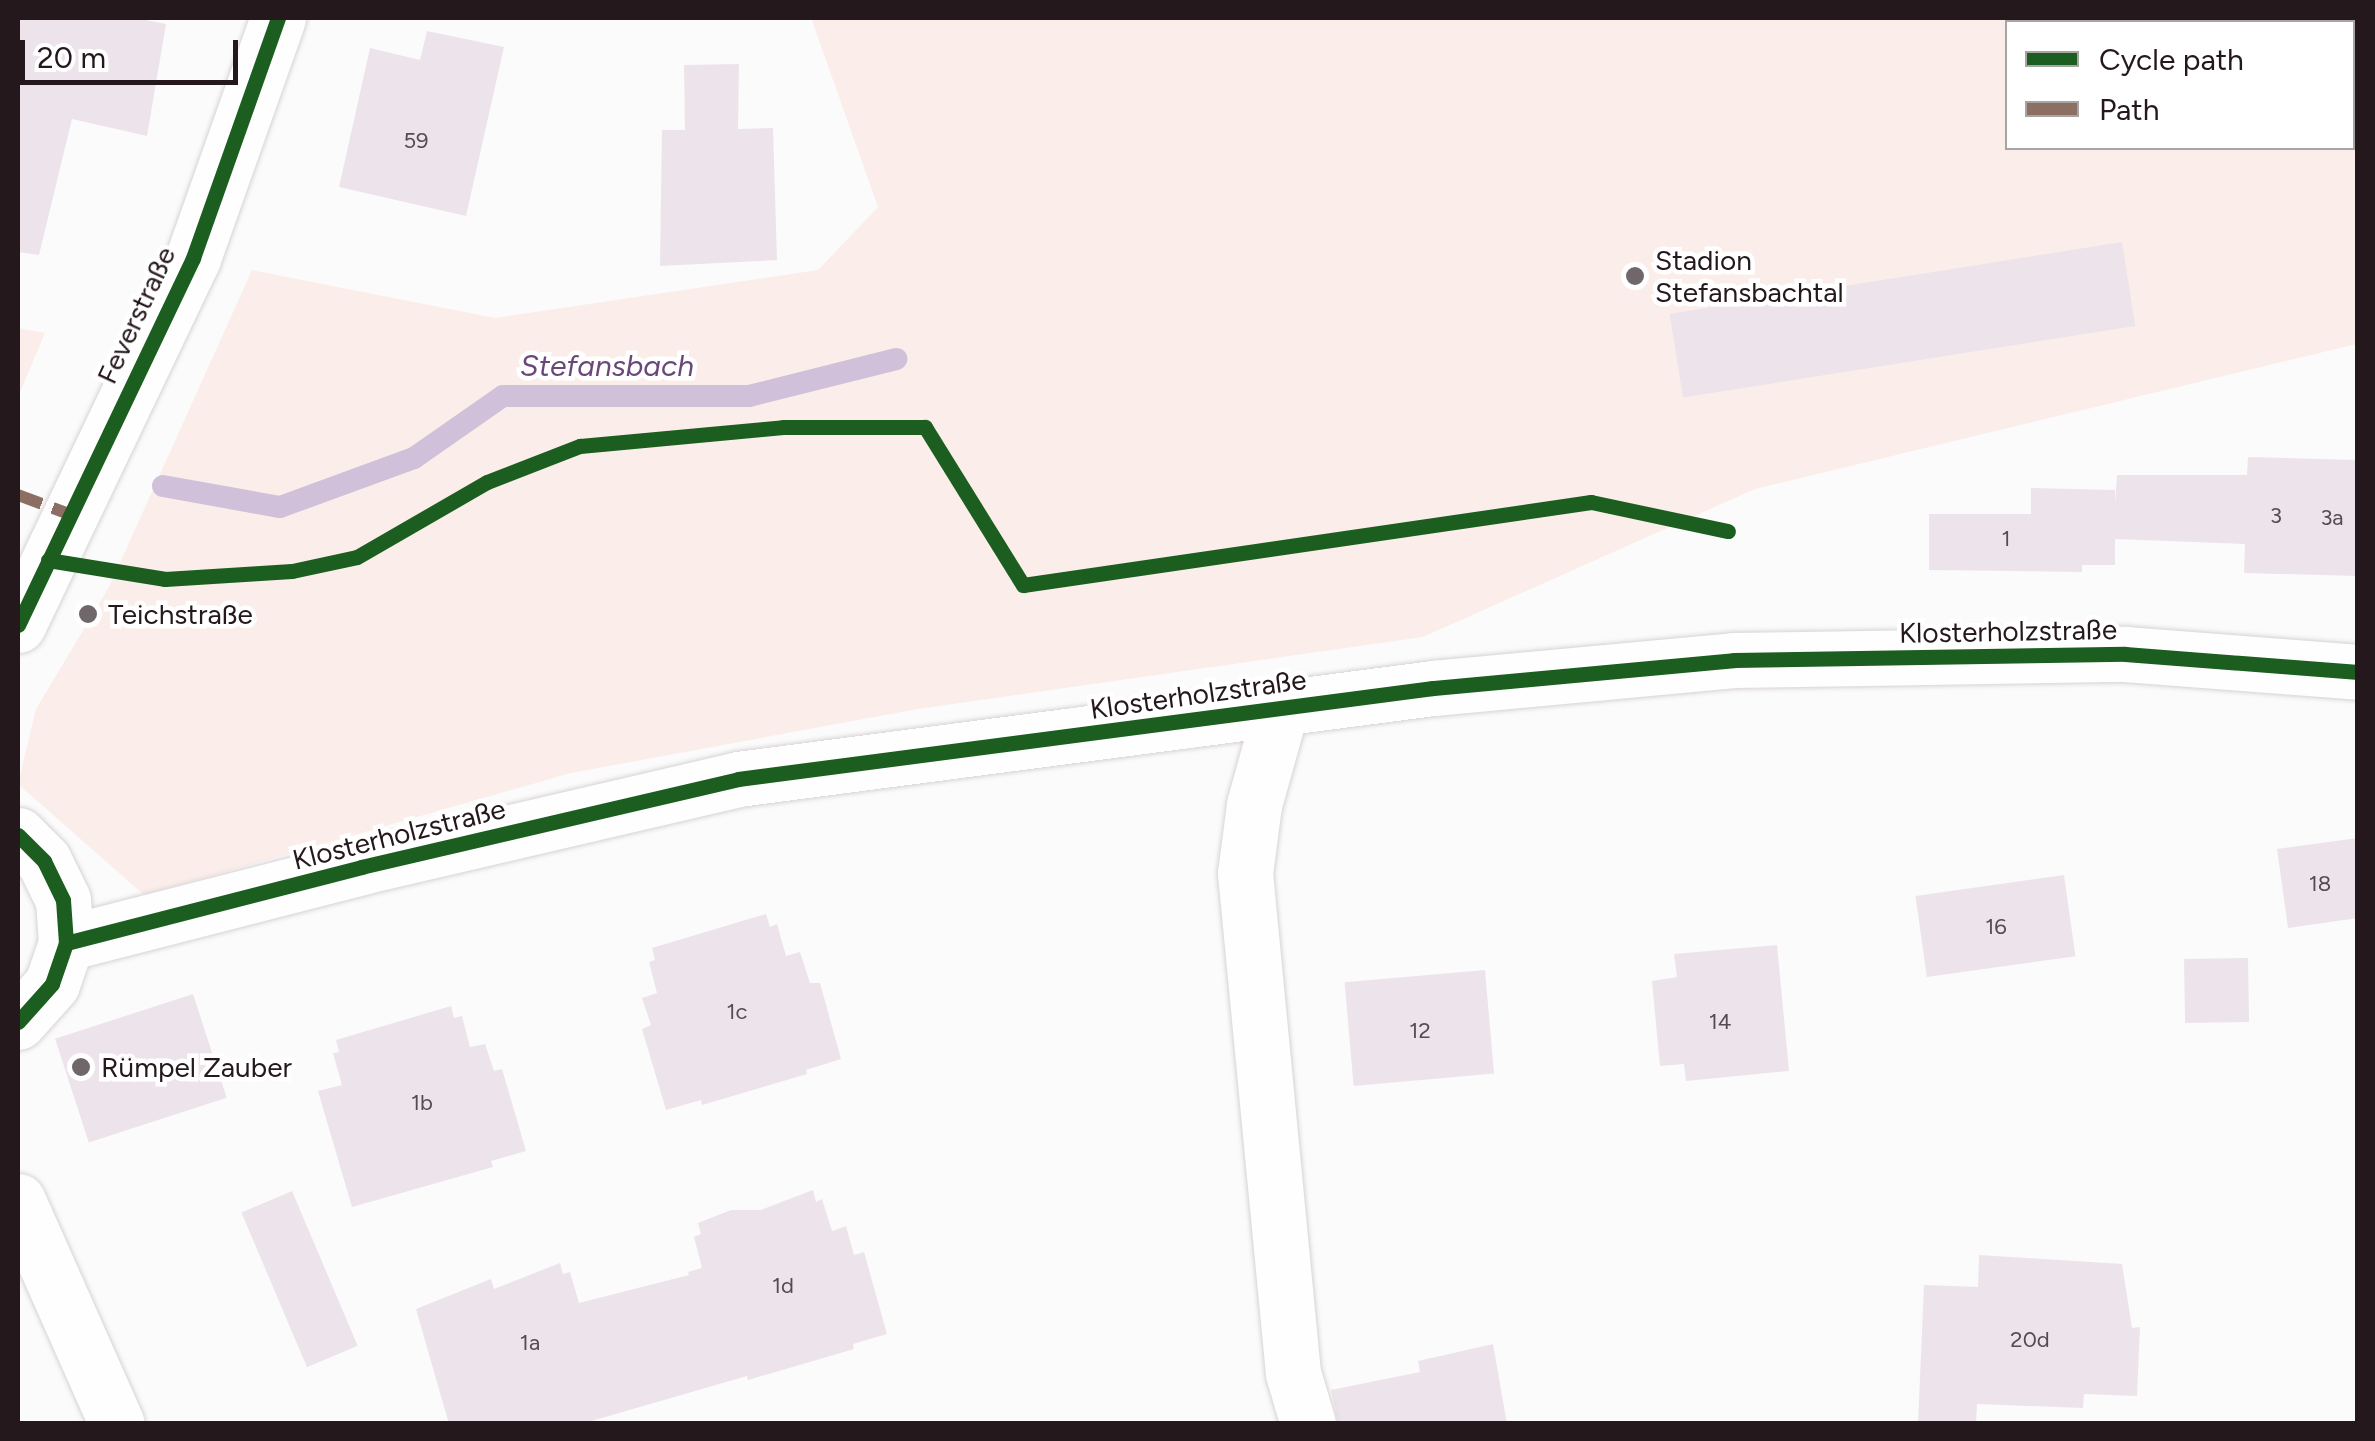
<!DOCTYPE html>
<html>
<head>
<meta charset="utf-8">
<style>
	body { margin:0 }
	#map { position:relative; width:2375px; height:1441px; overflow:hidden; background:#fbfbfb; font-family:Figtree,sans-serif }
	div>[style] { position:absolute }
	.green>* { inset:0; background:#fbeeea }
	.stream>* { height:22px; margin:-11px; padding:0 11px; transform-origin:11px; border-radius:11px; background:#d0c0d9 }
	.building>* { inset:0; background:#ece4ea; transform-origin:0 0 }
	.roads { filter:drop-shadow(0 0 2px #d9d2d5) drop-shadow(0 0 2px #d9d2d5) }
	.minor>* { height:55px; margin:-27.5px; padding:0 27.5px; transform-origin:27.5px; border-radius:27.5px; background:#fefefe }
	.quiet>* { height:12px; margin-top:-6px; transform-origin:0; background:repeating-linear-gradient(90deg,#8d6e63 0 25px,transparent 0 37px) }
	.cycleway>* { height:15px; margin:-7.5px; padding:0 7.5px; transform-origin:7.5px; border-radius:7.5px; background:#1b5e20 }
	.dots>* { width:28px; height:28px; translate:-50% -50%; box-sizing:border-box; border:5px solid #fff; border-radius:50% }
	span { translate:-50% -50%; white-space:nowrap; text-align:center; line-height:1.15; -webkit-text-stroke:9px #fff; paint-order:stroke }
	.number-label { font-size:22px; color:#574b50 }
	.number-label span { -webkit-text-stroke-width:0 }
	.poi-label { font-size:28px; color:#25181d }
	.left { translate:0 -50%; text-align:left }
	.street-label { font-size:28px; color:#25181d }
	.water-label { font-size:30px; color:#694879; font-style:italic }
	.frame { position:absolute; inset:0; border:20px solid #25181d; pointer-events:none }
	.legend { position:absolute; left:2005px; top:20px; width:350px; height:130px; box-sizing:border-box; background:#fff; border:2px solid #a8a3a5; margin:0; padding:12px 18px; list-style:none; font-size:30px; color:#25181d }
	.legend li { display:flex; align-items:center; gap:20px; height:50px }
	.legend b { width:50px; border:2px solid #a8a3a5 }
	.scale { position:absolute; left:20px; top:40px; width:218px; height:45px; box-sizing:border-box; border:5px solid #25181d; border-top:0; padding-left:12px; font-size:30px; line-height:35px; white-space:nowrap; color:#25181d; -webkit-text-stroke:8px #fff; paint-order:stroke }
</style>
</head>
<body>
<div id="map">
	<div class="green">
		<div style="clip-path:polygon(evenodd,811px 18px,2357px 18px,2357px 344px,1755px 489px,1423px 637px,918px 709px,571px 773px,144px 895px,18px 784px,36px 709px,109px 587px,252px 270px,495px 318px,818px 270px,878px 207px,811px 18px,2008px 22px,2352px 22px,2352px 148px,2008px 148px,2008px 22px)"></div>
		<div style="clip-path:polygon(18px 328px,45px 333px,18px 397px)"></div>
	</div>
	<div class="stream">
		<div style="left:163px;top:486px;width:119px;rotate:10.2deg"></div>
		<div style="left:280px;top:507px;width:143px;rotate:-20.1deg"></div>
		<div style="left:414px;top:458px;width:108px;rotate:-34.9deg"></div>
		<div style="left:503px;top:396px;width:246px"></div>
		<div style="left:749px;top:396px;width:152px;rotate:-14.1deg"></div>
	</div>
	<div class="building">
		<div style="clip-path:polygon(18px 18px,136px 18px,166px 24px,147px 136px,72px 119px,39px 255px,18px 252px)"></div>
		<div style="clip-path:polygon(427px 31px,504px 47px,466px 216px,339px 187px,370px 48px,420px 60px)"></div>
		<div style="clip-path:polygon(739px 64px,738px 129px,773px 128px,777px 260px,660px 266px,662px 130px,685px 130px,684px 65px)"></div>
		<div style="left:2122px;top:242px;width:85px;height:458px;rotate:81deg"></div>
		<div style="clip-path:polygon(2248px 457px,2358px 460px,2358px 576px,2244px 573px,2245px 544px,2115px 539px,2115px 565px,2082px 565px,2082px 572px,1929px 570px,1929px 514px,2031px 514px,2031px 488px,2115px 490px,2115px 504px,2117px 475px,2247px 475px)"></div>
		<div style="clip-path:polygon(2358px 838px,2358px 918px,2288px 928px,2277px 849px)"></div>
		<div style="left:2064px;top:875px;width:82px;height:150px;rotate:82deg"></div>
		<div style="clip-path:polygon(766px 914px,770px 927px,777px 924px,786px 956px,800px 952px,810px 983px,820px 983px,841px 1059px,806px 1070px,807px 1074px,702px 1105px,701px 1100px,666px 1110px,642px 1029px,651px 1025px,642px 998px,657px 993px,649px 962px,655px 960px,652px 948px)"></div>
		<div style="clip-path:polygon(1777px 945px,1789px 1071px,1686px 1081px,1684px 1064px,1660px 1066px,1652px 981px,1677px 977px,1674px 954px)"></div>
		<div style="left:2248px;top:958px;width:64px;height:64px;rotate:89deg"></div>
		<div style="left:1485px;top:970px;width:104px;height:141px;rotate:85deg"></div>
		<div style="left:193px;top:994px;width:109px;height:145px;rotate:72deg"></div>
		<div style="clip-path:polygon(451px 1006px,454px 1018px,462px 1016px,470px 1047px,485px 1044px,494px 1071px,502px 1069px,526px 1151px,491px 1161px,493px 1167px,352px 1207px,318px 1091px,342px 1085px,333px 1053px,339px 1052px,336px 1040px)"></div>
		<div style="clip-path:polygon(813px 1190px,816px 1202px,822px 1199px,832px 1231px,846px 1226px,854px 1255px,864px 1252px,887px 1334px,853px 1344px,854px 1349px,748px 1380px,747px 1376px,581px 1424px,449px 1424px,416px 1309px,491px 1279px,494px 1289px,560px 1263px,563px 1274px,570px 1272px,579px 1303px,689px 1275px,688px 1272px,702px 1268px,694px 1237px,701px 1234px,698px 1223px,731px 1210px,761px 1210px)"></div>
		<div style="left:292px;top:1191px;width:168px;height:55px;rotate:67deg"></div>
		<div style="clip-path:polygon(1979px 1255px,2122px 1264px,2132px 1328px,2140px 1327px,2137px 1396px,2084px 1394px,2083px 1408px,1977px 1404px,1976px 1424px,1918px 1424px,1924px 1285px,1978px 1287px)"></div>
		<div style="clip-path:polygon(1493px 1344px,1507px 1424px,1338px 1424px,1331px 1390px,1420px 1372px,1418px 1361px)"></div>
	</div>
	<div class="roads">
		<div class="minor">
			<div style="left:18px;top:625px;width:407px;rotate:-64.5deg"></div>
			<div style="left:193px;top:258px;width:255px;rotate:-70.5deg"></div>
			<div style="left:1281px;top:708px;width:101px;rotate:105.6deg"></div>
			<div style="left:1254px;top:805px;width:69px;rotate:97.5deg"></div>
			<div style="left:1245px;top:873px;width:502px;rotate:84.52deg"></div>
			<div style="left:1293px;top:1373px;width:53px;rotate:73.6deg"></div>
			<div style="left:18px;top:835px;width:37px;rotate:45deg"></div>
			<div style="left:44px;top:861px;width:43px;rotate:64deg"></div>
			<div style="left:63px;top:900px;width:43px;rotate:86deg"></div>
			<div style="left:66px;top:943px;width:43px;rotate:108.9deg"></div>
			<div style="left:52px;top:984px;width:51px;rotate:131.8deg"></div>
			<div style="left:66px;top:943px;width:305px;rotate:-14.4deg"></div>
			<div style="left:361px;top:867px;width:387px;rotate:-13.1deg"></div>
			<div style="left:738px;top:779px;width:701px;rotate:-7.46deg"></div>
			<div style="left:1433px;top:688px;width:302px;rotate:-5.3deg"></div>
			<div style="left:1734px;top:660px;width:391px;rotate:-0.9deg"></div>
			<div style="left:2125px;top:654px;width:234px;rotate:4.4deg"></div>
			<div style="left:18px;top:1201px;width:244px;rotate:66.1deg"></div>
		</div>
	</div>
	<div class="quiet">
		<div style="left:18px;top:495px;width:54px;rotate:20.4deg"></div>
	</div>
	<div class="cycleway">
		<div style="left:48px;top:560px;width:119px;rotate:9.2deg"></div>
		<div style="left:165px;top:579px;width:127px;rotate:-3.6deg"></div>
		<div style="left:292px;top:571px;width:66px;rotate:-12.2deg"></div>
		<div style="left:357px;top:557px;width:150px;rotate:-30deg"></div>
		<div style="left:487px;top:482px;width:100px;rotate:-21.2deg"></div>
		<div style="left:580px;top:446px;width:204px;rotate:-5.3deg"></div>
		<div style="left:783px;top:427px;width:142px"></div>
		<div style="left:925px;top:427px;width:186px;rotate:58.2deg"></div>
		<div style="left:1023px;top:585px;width:574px;rotate:-8.31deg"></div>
		<div style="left:1591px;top:502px;width:140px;rotate:12deg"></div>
		<div style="left:18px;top:625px;width:407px;rotate:-64.5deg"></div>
		<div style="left:193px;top:258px;width:255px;rotate:-70.5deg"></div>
		<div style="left:18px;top:835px;width:37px;rotate:45deg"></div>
		<div style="left:44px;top:861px;width:43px;rotate:64deg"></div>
		<div style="left:63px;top:900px;width:43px;rotate:86deg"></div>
		<div style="left:66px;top:943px;width:43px;rotate:108.9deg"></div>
		<div style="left:52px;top:984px;width:51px;rotate:131.8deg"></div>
		<div style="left:66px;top:943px;width:305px;rotate:-14.4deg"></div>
		<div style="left:361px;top:867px;width:387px;rotate:-13.1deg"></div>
		<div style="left:738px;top:779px;width:701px;rotate:-7.46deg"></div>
		<div style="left:1433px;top:688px;width:302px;rotate:-5.3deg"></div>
		<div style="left:1734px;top:660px;width:391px;rotate:-0.9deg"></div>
		<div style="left:2125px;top:654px;width:234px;rotate:4.4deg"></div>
	</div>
	<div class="dots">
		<div style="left:1635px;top:276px;background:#70676b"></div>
		<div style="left:88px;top:614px;background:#70676b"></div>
		<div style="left:81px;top:1067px;background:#70676b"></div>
	</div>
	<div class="number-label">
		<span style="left:416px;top:141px">59</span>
		<span style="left:2276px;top:516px">3</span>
		<span style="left:2332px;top:518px">3a</span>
		<span style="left:2006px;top:539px">1</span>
		<span style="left:2320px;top:884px">18</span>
		<span style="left:1996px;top:927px">16</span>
		<span style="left:737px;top:1012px">1c</span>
		<span style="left:1720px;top:1022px">14</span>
		<span style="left:1420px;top:1031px">12</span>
		<span style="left:422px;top:1103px">1b</span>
		<span style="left:783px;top:1286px">1d</span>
		<span style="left:2030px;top:1340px">20d</span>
		<span style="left:530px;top:1343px">1a</span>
	</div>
	<div class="poi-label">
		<span class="left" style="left:1655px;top:276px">Stadion<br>Stefansbachtal</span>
		<span class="left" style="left:108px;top:614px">Teichstraße</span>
		<span class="left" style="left:101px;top:1067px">Rümpel Zauber</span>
	</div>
	<div class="street-label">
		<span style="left:136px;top:315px;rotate:-65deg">Feverstraße</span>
		<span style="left:2008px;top:631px;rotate:-1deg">Klosterholzstraße</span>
		<span style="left:1198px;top:694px;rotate:-8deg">Klosterholzstraße</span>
		<span style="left:399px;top:834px;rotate:-14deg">Klosterholzstraße</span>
	</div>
	<div class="water-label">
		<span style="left:607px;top:366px">Stefansbach</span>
	</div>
	<div class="frame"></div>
	<ul class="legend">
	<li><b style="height:12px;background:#1b5e20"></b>Cycle path</li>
	<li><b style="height:12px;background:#8d6e63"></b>Path</li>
	</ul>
	<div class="scale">20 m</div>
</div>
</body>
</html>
